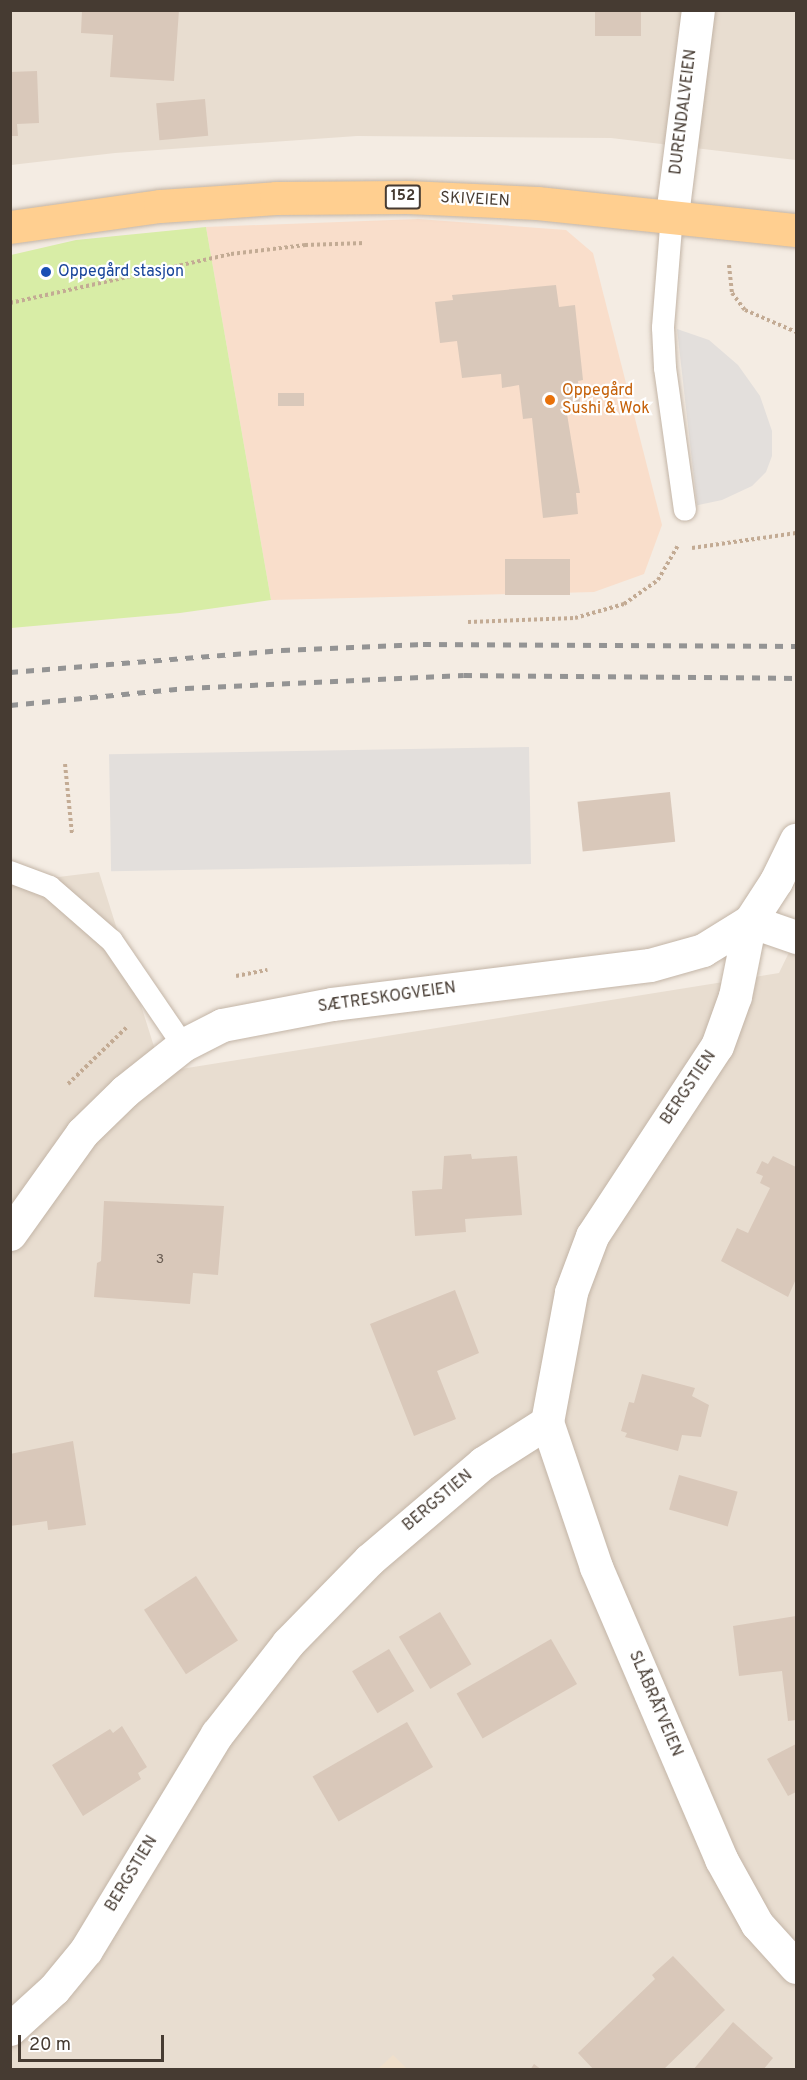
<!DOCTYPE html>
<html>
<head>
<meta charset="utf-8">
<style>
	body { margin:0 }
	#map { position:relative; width:807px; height:2080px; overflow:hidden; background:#f4ece3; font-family:Overpass,sans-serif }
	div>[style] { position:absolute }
	.residential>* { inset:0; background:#e8ddd0 }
	.commercial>* { inset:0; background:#f9decb }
	.education>* { inset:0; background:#efdfcb }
	.green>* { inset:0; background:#d8eda6 }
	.parking>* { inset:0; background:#e3dfdc; transform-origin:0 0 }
	.building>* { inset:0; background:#d9c8ba; transform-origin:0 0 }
	.path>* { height:4px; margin-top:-2px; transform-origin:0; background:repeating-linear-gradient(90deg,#c3ab94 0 3px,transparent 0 6px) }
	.roads { filter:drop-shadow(0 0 2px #c3b5a7) drop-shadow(0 0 2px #c3b5a7) }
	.lane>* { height:22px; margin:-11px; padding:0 11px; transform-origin:11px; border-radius:11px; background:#fff }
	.street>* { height:33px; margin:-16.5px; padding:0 16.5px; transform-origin:16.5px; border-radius:16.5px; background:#fff }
	.primary>* { height:33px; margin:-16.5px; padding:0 16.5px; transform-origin:16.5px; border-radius:16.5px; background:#ffcf90 }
	.rail>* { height:4.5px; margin-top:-2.25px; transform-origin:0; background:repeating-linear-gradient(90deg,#949494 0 8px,transparent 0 16px) }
	.dots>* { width:16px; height:16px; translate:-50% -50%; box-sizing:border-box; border:3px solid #fff; border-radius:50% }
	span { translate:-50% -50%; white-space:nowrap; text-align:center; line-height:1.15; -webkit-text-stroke:4.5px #fff; paint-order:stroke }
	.number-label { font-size:14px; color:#6b5e54 }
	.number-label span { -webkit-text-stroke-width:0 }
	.shield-label span { padding:2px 4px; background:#fff; border:2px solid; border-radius:4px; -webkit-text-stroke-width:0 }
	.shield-label { font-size:15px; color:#463b32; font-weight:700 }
	.street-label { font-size:16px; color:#463b32 }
	.transit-label { font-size:16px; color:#164399 }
	.left { translate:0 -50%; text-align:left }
	.food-label { font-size:16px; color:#c56008 }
	.frame { position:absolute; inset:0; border:12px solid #463b32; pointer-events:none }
	.scale { position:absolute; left:18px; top:2035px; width:146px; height:27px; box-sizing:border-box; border:3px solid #463b32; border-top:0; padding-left:8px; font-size:18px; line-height:21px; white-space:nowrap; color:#463b32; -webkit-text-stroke:4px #fff; paint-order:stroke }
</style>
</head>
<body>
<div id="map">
	<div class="residential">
		<div style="clip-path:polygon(10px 11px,796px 11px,796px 160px,611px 138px,357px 136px,115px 153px,11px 165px)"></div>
		<div style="clip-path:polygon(99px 872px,162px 1072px,779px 973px,796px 938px,796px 2069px,11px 2069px,10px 883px)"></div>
	</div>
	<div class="commercial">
		<div style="clip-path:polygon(418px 219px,566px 230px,593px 253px,662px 525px,644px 574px,594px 592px,271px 600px,206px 227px)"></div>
	</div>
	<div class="education">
		<div style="clip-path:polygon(393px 2055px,407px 2069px,378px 2069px)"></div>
	</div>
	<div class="green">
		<div style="clip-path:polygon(206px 227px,271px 600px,180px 613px,11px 628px,11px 255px,76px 240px)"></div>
	</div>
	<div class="parking">
		<div style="clip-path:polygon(677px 329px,709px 340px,738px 365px,760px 396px,772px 431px,772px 456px,766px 472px,752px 486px,722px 500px,689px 507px,697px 505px)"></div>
		<div style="left:529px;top:747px;width:117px;height:420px;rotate:89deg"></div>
	</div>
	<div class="building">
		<div style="clip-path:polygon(82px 10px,179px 10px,174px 81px,110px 77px,113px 35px,81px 33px)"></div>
		<div style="left:595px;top:10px;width:46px;height:26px"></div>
		<div style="clip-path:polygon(37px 71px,39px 123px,17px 124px,18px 136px,10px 136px,10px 72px)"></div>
		<div style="left:205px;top:99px;width:37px;height:49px;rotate:85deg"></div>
		<div style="clip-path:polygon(556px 285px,559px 307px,575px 305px,583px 380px,578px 381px,581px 412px,567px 414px,580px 493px,576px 493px,578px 514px,543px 518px,532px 418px,523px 419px,519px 385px,502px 388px,501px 374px,462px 378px,457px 341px,440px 343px,435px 302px,453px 300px,452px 295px)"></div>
		<div style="left:278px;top:393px;width:26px;height:13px"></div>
		<div style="left:570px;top:559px;width:36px;height:65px;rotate:90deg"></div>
		<div style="left:670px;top:792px;width:50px;height:93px;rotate:84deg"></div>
		<div style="clip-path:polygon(471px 1154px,472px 1159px,517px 1156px,522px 1215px,465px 1219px,466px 1232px,415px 1236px,412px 1191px,442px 1189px,444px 1156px)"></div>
		<div style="clip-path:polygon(773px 1156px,796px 1167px,796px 1279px,788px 1297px,721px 1261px,737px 1228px,748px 1233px,770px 1188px,760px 1183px,763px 1176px,756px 1173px,762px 1161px,768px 1164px)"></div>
		<div style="clip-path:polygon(104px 1201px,224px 1206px,218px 1275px,193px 1273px,190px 1304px,94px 1297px,97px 1263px,101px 1261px)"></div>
		<div style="clip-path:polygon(455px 1290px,479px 1353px,437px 1371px,456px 1419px,414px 1436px,370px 1324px)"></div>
		<div style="clip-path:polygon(642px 1374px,695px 1388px,692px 1396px,709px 1405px,701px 1437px,682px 1435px,678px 1451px,625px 1437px,627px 1433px,621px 1431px,629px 1402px,634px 1403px)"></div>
		<div style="clip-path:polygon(73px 1441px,86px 1525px,48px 1530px,47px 1521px,10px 1526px,10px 1454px)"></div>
		<div style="left:679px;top:1475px;width:61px;height:36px;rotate:16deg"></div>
		<div style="left:196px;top:1576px;width:77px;height:62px;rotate:57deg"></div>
		<div style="left:440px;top:1612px;width:61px;height:48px;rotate:59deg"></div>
		<div style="clip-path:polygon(796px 1616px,796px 1720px,788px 1721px,782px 1671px,739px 1676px,733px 1626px)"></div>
		<div style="left:551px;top:1639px;width:52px;height:109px;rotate:60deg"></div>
		<div style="left:389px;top:1649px;width:49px;height:43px;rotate:59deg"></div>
		<div style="left:407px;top:1722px;width:52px;height:109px;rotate:60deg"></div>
		<div style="clip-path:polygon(122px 1726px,147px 1767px,138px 1773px,141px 1779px,83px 1816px,52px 1765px,110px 1729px,113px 1733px)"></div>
		<div style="clip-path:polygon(796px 1744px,796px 1792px,788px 1796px,767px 1759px)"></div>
		<div style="clip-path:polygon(673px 1956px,725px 2010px,663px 2070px,594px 2070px,578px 2053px,655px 1979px,652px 1975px)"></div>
		<div style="clip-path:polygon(733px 2022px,773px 2058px,763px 2070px,693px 2070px)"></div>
		<div style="clip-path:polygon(534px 2064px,542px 2070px,530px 2070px)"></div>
	</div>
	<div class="path">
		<div style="left:729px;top:265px;width:28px;rotate:84deg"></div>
		<div style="left:732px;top:293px;width:21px;rotate:53deg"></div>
		<div style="left:745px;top:310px;width:56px;rotate:23.3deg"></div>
		<div style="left:10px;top:303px;width:226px;rotate:-12.5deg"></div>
		<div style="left:231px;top:254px;width:75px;rotate:-6.9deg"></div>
		<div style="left:305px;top:245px;width:60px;rotate:-1.9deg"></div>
		<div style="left:692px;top:548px;width:105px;rotate:-8.2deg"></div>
		<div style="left:468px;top:622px;width:107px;rotate:-2.1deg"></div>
		<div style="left:575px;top:618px;width:51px;rotate:-15.9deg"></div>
		<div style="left:624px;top:604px;width:42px;rotate:-35.2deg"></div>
		<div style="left:658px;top:580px;width:39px;rotate:-60deg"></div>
		<div style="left:65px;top:764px;width:70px;rotate:84.3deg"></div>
		<div style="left:236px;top:976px;width:32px;rotate:-11deg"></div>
		<div style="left:68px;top:1084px;width:82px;rotate:-44deg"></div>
	</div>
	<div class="roads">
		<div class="lane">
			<div style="left:672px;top:215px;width:113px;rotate:94.6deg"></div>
			<div style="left:663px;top:328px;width:40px;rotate:87.1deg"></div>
			<div style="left:665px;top:368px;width:143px;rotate:82deg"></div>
			<div style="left:10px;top:872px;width:43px;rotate:20.6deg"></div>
			<div style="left:50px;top:887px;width:82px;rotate:41.1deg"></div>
			<div style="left:112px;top:941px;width:126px;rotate:55.7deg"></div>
		</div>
		<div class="street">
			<div style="left:672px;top:215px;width:207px;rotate:-82.8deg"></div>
			<div style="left:750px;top:921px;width:49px;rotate:19.2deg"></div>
			<div style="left:10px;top:1234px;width:124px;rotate:-54.5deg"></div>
			<div style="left:82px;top:1133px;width:60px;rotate:-44.3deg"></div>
			<div style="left:125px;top:1091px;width:74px;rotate:-38.4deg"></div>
			<div style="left:183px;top:1045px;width:44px;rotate:-27.1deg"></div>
			<div style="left:222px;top:1025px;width:112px;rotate:-10.8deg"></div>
			<div style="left:332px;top:1004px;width:320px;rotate:-7deg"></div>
			<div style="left:650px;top:965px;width:55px;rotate:-15.8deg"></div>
			<div style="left:703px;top:950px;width:55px;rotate:-31.7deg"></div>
			<div style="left:750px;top:921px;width:48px;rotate:-57deg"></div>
			<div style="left:776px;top:881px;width:46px;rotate:-64deg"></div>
			<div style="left:547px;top:1422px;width:153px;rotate:71.3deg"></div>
			<div style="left:596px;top:1567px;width:318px;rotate:66.8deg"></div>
			<div style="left:721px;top:1859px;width:74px;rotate:61deg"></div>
			<div style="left:757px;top:1924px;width:58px;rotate:47.8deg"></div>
			<div style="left:10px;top:2029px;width:59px;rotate:-42.3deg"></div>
			<div style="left:54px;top:1989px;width:50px;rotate:-50.6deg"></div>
			<div style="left:86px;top:1950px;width:253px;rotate:-58.8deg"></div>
			<div style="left:217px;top:1734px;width:115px;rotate:-52deg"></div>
			<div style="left:288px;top:1643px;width:116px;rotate:-45.7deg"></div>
			<div style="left:369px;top:1560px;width:150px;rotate:-40.4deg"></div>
			<div style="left:483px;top:1463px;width:76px;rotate:-32.6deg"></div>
			<div style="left:547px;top:1422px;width:132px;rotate:-79.5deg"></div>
			<div style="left:571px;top:1292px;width:60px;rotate:-69.4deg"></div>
			<div style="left:592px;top:1236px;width:227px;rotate:-56.7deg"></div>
			<div style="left:717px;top:1046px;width:53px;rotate:-70.2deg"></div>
			<div style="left:735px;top:996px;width:76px;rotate:-78.7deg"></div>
		</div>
		<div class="primary">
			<div style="left:10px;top:227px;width:151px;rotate:-8deg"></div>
			<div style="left:160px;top:206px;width:116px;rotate:-3.9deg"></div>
			<div style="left:276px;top:198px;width:131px;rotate:-0.4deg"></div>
			<div style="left:407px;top:197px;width:130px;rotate:2.6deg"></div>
			<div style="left:537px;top:203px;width:260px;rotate:6deg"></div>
		</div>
	</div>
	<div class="rail">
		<div style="left:10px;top:672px;width:273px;rotate:-4.6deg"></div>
		<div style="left:282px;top:650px;width:141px;rotate:-2.4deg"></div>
		<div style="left:423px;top:644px;width:373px;rotate:0.3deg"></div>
		<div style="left:10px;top:705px;width:177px;rotate:-5.5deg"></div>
		<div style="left:186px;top:688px;width:278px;rotate:-2.7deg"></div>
		<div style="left:464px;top:675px;width:332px;rotate:0.5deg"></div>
	</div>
	<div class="dots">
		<div style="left:46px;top:272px;background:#1a4fb4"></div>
		<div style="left:550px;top:400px;background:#e8710a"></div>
	</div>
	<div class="number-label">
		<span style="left:160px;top:1260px">3</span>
	</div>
	<div class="shield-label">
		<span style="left:403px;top:197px">152</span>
	</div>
	<div class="street-label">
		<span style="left:684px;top:112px;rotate:-83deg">DURENDALVEIEN</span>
		<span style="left:475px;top:200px;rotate:3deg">SKIVEIEN</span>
		<span style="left:387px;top:998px;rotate:-8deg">SÆTRESKOGVEIEN</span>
		<span style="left:689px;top:1088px;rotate:-56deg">BERGSTIEN</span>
		<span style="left:438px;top:1501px;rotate:-40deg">BERGSTIEN</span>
		<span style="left:655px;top:1704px;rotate:67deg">SLÅBRÅTVEIEN</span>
		<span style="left:132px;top:1874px;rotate:-59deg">BERGSTIEN</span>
	</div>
	<div class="transit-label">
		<span class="left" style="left:58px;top:272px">Oppegård stasjon</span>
	</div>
	<div class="food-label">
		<span class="left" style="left:562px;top:400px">Oppegård<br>Sushi &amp; Wok</span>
	</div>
	<div class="frame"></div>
	<div class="scale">20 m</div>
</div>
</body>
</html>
